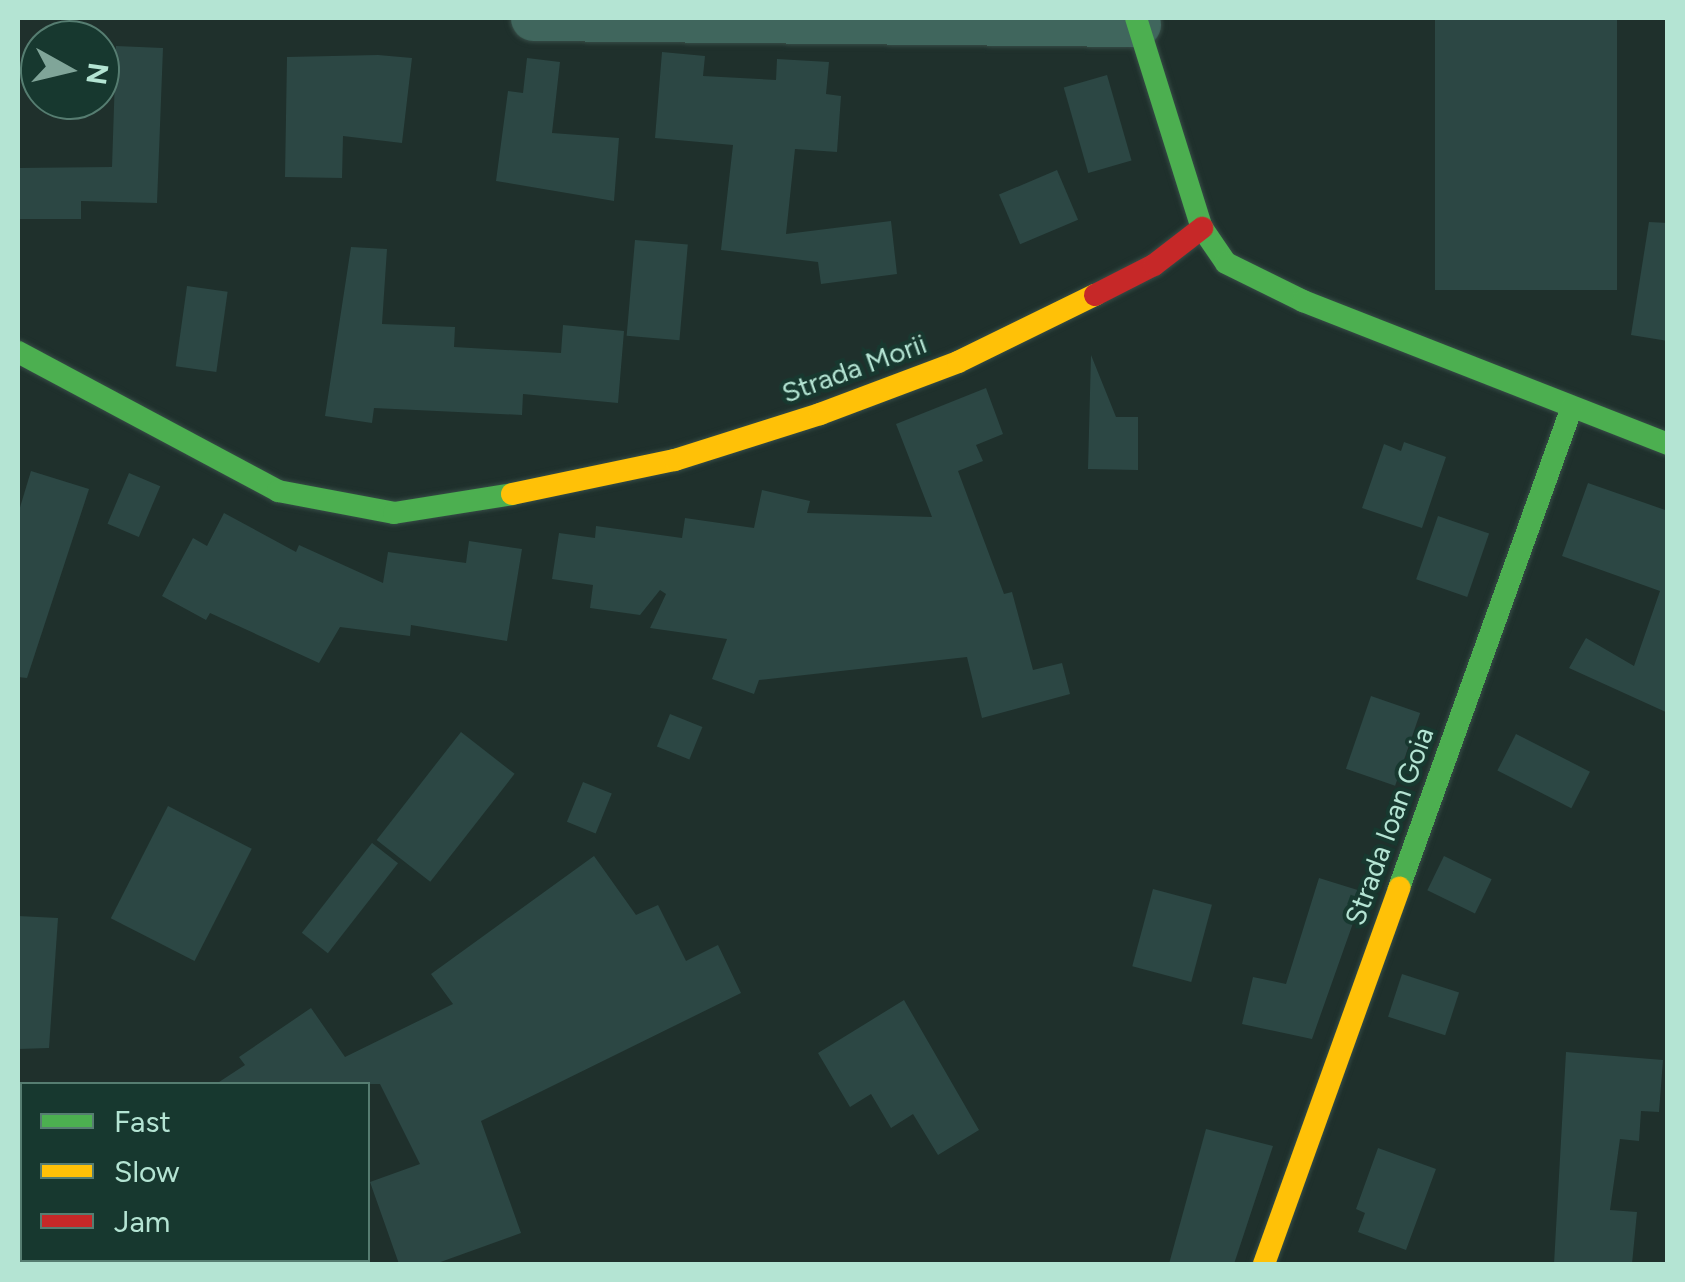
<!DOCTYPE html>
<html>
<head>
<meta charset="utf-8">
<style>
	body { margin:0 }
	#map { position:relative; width:1685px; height:1282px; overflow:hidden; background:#1f302c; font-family:Figtree,sans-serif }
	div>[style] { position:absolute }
	.building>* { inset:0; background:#2c4744; transform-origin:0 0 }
	.roads { filter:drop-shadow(0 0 2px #364c46) drop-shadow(0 0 2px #364c46) }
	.street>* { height:45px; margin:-22.5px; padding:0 22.5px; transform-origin:22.5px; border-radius:22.5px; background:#40665d }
	.fast>* { height:22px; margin:-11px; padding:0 11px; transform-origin:11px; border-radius:11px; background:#4caf50 }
	.slow>* { height:22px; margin:-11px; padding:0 11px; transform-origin:11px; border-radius:11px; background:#ffc107 }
	.jam>* { height:22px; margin:-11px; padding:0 11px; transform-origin:11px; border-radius:11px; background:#c62828 }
	span { translate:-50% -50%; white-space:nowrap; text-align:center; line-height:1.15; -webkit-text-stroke:8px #17382f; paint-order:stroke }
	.street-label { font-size:28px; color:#b4e4d3 }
	.frame { position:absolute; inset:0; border:20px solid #b4e4d3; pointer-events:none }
	.legend { position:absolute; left:20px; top:1082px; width:350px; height:180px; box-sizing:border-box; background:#17382f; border:2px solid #567d71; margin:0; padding:12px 18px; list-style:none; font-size:30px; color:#b4e4d3 }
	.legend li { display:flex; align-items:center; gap:20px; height:50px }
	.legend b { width:50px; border:2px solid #567d71 }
	.north { position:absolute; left:20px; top:20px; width:100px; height:100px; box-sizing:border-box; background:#17382f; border:2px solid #567d71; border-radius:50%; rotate:98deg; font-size:28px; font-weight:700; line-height:40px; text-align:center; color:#b4e4d3 }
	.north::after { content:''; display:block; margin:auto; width:35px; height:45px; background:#80a599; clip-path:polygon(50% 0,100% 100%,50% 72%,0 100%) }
</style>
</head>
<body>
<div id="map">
	<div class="building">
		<div style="left:1435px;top:18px;width:182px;height:272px"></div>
		<div style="clip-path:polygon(116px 46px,163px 48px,157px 203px,81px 201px,81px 219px,18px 219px,18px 168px,112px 167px)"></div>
		<div style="clip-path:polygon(662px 52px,705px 56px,703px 76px,776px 80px,777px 59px,829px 62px,826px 94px,841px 96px,837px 152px,795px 149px,786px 234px,891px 221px,897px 274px,821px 284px,818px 262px,721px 250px,733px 145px,655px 138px)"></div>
		<div style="clip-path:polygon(378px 55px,412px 58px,402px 143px,343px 136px,342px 178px,285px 177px,287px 57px)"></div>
		<div style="clip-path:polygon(527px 58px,560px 62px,552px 133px,619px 138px,614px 201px,496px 181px,508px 91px,523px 93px)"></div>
		<div style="left:1107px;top:75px;width:89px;height:45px;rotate:74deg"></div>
		<div style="left:1057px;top:170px;width:54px;height:63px;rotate:67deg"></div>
		<div style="clip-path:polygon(1649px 222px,1668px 223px,1668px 341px,1631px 335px)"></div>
		<div style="left:635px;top:240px;width:53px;height:96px;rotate:5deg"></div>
		<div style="clip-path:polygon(351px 247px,387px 249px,382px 324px,455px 327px,454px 347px,561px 353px,563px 325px,624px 331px,618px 403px,523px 394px,522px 415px,374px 408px,372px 423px,325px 416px)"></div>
		<div style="left:187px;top:286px;width:41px;height:81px;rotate:8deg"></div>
		<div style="clip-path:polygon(1091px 355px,1116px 417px,1138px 417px,1138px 470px,1088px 469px)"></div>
		<div style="clip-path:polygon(986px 388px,1003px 434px,976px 445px,983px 461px,958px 471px,1004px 594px,1012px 592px,1033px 670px,1062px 663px,1070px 694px,982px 718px,967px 657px,759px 680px,754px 694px,712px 679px,727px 639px,650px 628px,666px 594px,660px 590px,640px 615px,590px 608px,593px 585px,552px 579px,559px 533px,595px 538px,596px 526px,682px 538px,685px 518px,754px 528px,762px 490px,810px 501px,807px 513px,932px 517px,896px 424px)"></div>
		<div style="clip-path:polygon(1404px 442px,1446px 457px,1422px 528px,1362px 508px,1384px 444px,1401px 451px)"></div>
		<div style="clip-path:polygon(31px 471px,89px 489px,27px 678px,18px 677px,18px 514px)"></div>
		<div style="left:129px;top:473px;width:34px;height:55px;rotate:23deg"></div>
		<div style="clip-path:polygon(1588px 483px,1668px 511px,1668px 713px,1569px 668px,1586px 638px,1634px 666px,1660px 591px,1562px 556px)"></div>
		<div style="clip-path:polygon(224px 513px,296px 552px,299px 545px,383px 583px,388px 552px,466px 563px,469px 541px,522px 549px,507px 641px,411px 625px,410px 636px,340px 627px,319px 663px,210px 613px,206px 620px,162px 596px,193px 538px,207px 546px)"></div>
		<div style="left:1438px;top:516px;width:54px;height:67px;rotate:19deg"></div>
		<div style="left:1371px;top:696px;width:52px;height:77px;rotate:19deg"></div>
		<div style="left:670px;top:714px;width:35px;height:35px;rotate:22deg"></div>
		<div style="left:461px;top:732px;width:68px;height:137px;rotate:38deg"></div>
		<div style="left:1516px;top:734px;width:83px;height:41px;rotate:27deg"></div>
		<div style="left:583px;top:782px;width:31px;height:43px;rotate:22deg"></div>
		<div style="left:168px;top:806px;width:94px;height:126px;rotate:27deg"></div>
		<div style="left:372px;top:843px;width:33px;height:114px;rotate:38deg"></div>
		<div style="clip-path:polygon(594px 856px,636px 915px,658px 905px,686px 961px,718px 945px,741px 993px,481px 1121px,521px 1233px,435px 1264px,399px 1264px,370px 1182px,420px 1164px,380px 1084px,216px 1084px,245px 1065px,239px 1057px,311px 1008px,345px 1057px,453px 1004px,431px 974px)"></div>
		<div style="left:1444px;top:856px;width:53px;height:38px;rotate:26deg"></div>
		<div style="clip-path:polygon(1319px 878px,1364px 892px,1312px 1039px,1242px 1024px,1253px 977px,1286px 984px)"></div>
		<div style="left:1153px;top:889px;width:61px;height:80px;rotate:15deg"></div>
		<div style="clip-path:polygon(18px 916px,58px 918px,49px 1048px,18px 1049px)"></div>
		<div style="left:1402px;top:974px;width:60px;height:45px;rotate:18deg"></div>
		<div style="clip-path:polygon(904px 1000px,979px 1130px,938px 1155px,913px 1114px,891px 1128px,871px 1094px,850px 1107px,818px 1053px)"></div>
		<div style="clip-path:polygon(1566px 1052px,1663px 1060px,1659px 1112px,1641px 1111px,1639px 1141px,1620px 1139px,1610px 1210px,1637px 1212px,1632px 1264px,1554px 1264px)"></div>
		<div style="clip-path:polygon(1206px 1129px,1273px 1146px,1234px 1264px,1169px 1264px)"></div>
		<div style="clip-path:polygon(1378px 1148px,1436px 1169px,1406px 1250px,1358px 1232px,1365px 1213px,1356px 1209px)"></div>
	</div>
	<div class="roads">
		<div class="street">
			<div style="left:533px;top:18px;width:605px;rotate:0.57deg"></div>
		</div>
		<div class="fast">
			<div style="left:1136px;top:18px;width:220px;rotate:72.6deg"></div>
			<div style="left:1202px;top:228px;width:42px;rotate:55.6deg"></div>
			<div style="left:1226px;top:263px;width:86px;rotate:26.3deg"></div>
			<div style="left:1303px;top:301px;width:392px;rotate:21.4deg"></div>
			<div style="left:18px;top:352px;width:295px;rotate:28.1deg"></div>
			<div style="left:278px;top:491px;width:118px;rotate:10.7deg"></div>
			<div style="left:394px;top:513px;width:120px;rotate:-9.1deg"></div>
			<div style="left:1399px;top:888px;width:511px;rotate:-70.22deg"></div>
		</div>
		<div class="slow">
			<div style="left:512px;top:494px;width:167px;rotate:-11.8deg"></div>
			<div style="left:675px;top:460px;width:152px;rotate:-17.6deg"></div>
			<div style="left:820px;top:414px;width:147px;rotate:-20.6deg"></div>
			<div style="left:958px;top:362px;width:153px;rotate:-26.1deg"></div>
			<div style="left:1264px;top:1264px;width:400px;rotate:-70.2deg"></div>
		</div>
		<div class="jam">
			<div style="left:1095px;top:295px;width:66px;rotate:-27deg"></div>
			<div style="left:1154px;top:265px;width:61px;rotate:-37.6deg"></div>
		</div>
	</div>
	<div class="street-label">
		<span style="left:854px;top:368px;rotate:-20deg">Strada Morii</span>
		<span style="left:1389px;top:826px;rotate:-70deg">Strada Ioan Goia</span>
	</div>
	<div class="frame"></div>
	<ul class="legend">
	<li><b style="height:12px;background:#4caf50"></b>Fast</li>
	<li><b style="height:12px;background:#ffc107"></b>Slow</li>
	<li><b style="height:12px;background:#c62828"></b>Jam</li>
	</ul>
	<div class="north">N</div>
</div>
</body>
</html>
